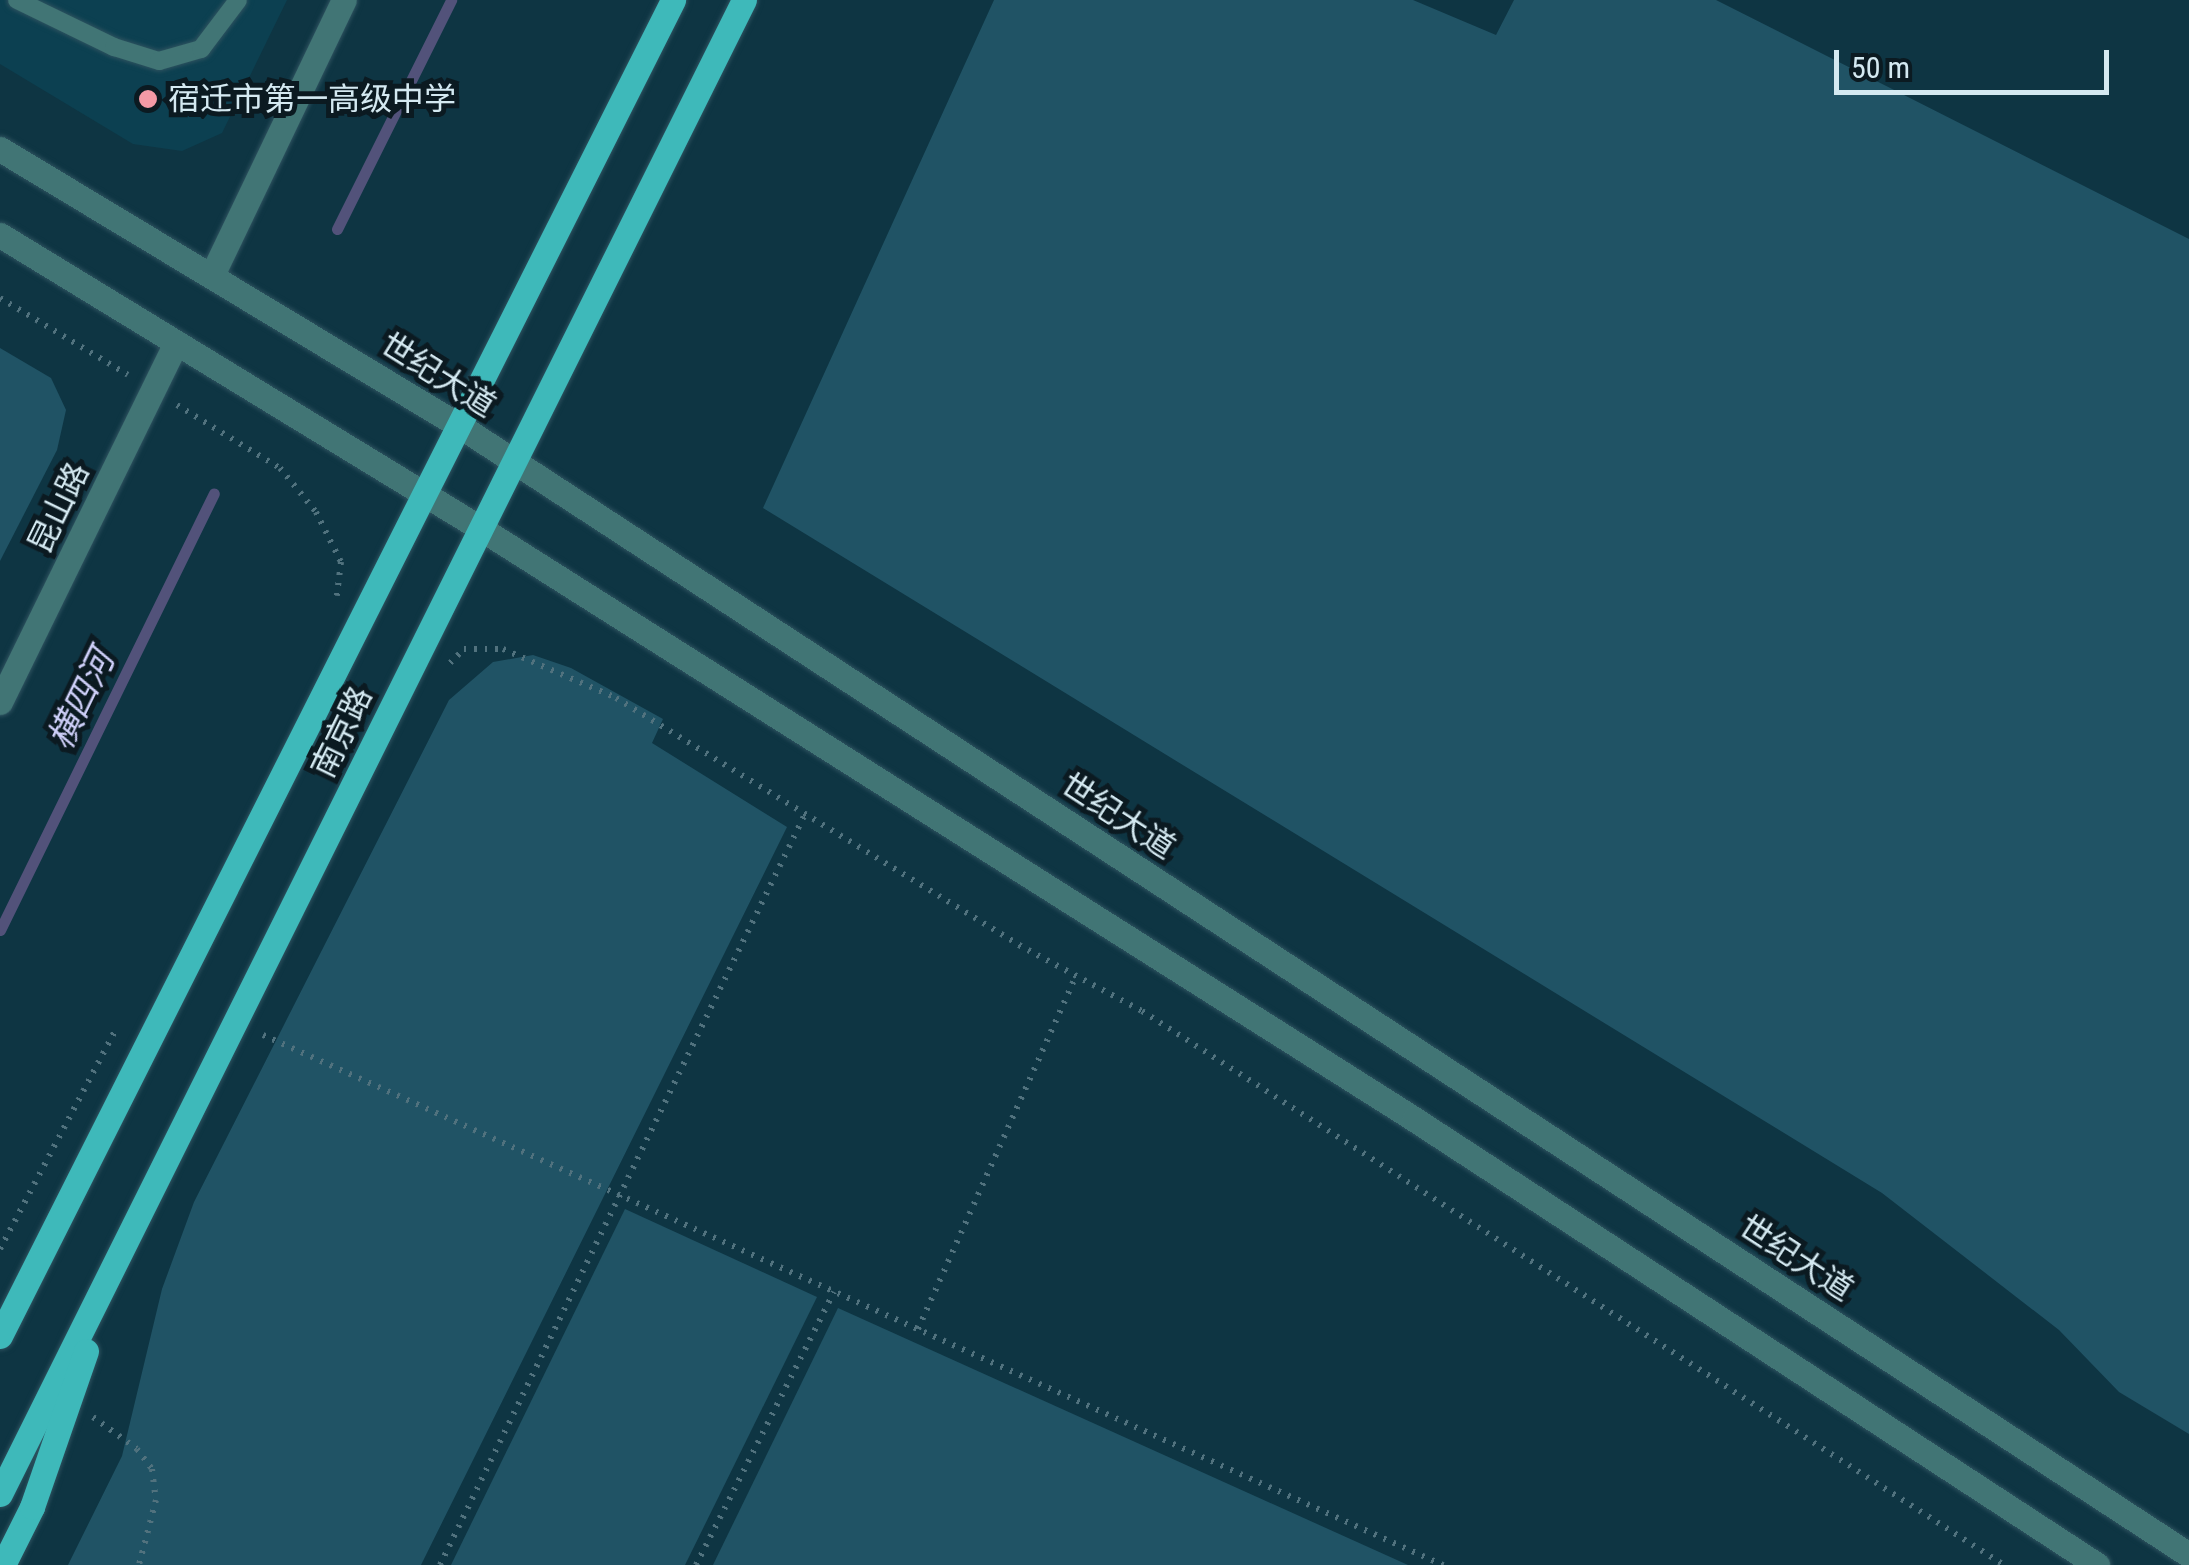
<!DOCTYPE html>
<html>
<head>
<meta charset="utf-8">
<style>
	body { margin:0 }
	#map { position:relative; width:2189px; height:1565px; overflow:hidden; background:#0e3543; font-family:"Roboto Condensed","Noto Sans SC",sans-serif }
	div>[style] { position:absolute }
	.built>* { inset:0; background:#0c4051 }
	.green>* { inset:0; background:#205365 }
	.stream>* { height:11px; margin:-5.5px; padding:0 5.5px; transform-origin:5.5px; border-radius:5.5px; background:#52527a }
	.path>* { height:6px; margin-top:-3px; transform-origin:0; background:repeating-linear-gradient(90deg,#51727e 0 2.5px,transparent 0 10.5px) }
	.roads { filter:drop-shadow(0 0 2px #2e525f) drop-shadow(0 0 2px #2e525f) }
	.service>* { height:18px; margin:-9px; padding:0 9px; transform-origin:9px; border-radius:9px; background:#417575 }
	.minor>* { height:25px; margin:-12.5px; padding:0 12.5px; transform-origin:12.5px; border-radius:12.5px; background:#417575 }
	.tertiary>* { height:25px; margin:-12.5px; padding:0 12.5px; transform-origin:12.5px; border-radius:12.5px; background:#417575 }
	.primary>* { height:25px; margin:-12.5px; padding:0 12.5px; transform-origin:12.5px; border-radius:12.5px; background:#3eb9ba }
	.dots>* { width:28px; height:28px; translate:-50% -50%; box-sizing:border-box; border:5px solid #0b1a21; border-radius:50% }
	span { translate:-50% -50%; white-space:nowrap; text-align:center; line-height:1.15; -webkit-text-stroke:10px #0b1a21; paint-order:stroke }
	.poi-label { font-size:32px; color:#d4e9f1 }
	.left { translate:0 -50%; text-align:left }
	.street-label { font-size:32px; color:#d4e9f1 }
	.water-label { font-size:35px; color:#cecff8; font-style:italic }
	.scale { position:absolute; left:1834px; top:50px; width:275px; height:45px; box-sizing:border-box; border:5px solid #d4e9f1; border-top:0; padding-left:12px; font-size:30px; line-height:35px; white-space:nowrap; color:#d4e9f1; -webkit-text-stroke:8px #0b1a21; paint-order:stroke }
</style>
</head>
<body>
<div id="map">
	<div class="built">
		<div style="clip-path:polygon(0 0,287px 0,222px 133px,182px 151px,133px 144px,0 64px)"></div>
	</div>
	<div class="green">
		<div style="clip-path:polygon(994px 0,1413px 0,1496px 35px,1514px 0,1716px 0,2189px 239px,2189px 1434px,2119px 1392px,2059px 1330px,1882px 1193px,763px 508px)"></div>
		<div style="clip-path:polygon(0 348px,51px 378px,66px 410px,57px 450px,0 561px)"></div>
		<div style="clip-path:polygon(533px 655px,571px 668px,663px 719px,652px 743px,787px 827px,421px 1565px,68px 1565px,122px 1456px,162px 1289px,194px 1202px,449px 700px,493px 662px)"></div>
		<div style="clip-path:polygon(625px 1209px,817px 1297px,685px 1565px,451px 1565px)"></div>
		<div style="clip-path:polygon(838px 1308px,1408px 1565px,713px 1565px)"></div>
	</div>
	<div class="stream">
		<div style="left:337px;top:229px;width:256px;rotate:-63.5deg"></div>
		<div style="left:0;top:930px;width:486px;rotate:-63.9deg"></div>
	</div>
	<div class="path">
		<div style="left:0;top:298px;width:149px;rotate:31deg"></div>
		<div style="left:177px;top:405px;width:121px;rotate:31.5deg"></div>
		<div style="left:280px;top:468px;width:57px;rotate:50.7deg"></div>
		<div style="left:316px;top:512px;width:56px;rotate:63.4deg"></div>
		<div style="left:341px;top:562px;width:34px;rotate:97deg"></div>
		<div style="left:450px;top:663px;width:20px;rotate:-45deg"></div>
		<div style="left:464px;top:649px;width:39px"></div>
		<div style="left:503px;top:649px;width:123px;rotate:23.4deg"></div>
		<div style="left:616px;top:698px;width:483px;rotate:31.5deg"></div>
		<div style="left:1028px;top:950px;width:129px;rotate:28.2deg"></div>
		<div style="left:1142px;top:1011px;width:1025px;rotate:32.73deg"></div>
		<div style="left:263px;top:1035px;width:1294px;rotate:24.19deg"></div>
		<div style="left:0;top:1249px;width:249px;rotate:-62.2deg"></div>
		<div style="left:918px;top:1329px;width:388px;rotate:-65.9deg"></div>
		<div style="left:93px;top:1417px;width:54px;rotate:36deg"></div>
		<div style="left:137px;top:1449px;width:25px;rotate:53deg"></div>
		<div style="left:152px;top:1469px;width:31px;rotate:83deg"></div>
		<div style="left:156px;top:1500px;width:67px;rotate:104.7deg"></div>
		<div style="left:440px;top:1565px;width:835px;rotate:-64.08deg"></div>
		<div style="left:696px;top:1565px;width:306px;rotate:-63.2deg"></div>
	</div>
	<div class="roads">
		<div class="service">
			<div style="left:17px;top:0;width:108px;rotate:25.9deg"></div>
			<div style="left:114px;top:47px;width:47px;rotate:17.3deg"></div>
			<div style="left:159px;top:61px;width:44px;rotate:-15.9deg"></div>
			<div style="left:201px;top:49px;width:61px;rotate:-52.9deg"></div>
		</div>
		<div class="minor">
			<div style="left:212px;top:275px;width:305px;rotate:-64.4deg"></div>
			<div style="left:0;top:702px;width:400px;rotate:-63.9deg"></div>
		</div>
		<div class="tertiary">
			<div style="left:0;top:149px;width:541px;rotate:31.07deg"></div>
			<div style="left:463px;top:428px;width:2061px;rotate:33.14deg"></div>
			<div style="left:0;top:235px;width:562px;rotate:31.4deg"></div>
			<div style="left:480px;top:528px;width:1105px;rotate:32.32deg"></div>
			<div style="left:1414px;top:1119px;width:816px;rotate:33.14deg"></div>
		</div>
		<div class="primary">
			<div style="left:0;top:1336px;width:1496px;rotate:-63.26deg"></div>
			<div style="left:0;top:1494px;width:1669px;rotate:-63.53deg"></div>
			<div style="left:3px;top:1565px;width:65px;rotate:-63.4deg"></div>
			<div style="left:32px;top:1507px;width:165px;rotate:-70.9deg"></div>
		</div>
	</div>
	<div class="dots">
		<div style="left:148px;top:99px;background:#f49aa6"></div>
	</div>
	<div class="poi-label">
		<span class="left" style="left:168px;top:99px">宿迁市第一高级中学</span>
	</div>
	<div class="street-label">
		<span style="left:438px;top:375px;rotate:32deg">世纪大道</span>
		<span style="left:59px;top:508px;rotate:-64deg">昆山路</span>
		<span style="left:342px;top:732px;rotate:-64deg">南京路</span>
		<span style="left:1118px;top:816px;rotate:33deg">世纪大道</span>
		<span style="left:1796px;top:1258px;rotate:33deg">世纪大道</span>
	</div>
	<div class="water-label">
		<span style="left:82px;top:700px;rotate:-64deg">横四河</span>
	</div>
	<div class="scale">50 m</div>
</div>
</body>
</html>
